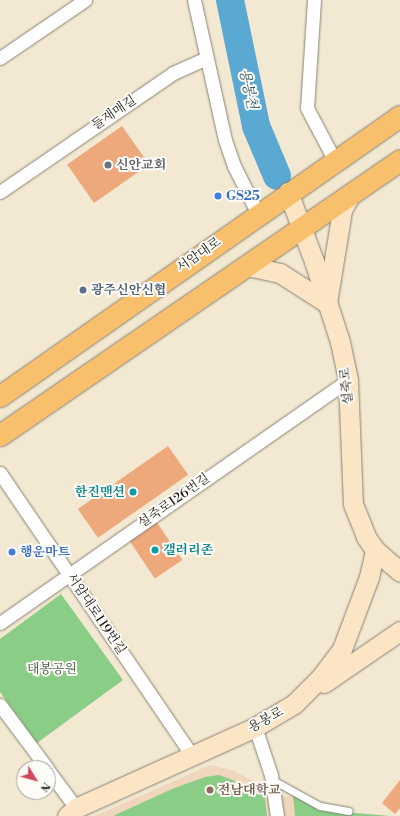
<!DOCTYPE html>
<html>
<head>
<meta charset="utf-8">
<style>
	body { margin:0 }
	#map { position:relative; width:400px; height:816px; overflow:hidden; background:#f3e8d1; font-family:"Libre Bodoni","Noto Serif KR",serif }
	div>[style] { position:absolute }
	.built>* { inset:0; background:#efd6bc }
	.green>* { inset:0; background:#8acd86 }
	.river>* { height:28px; margin:-14px; padding:0 14px; transform-origin:14px; border-radius:14px; background:#59a9d3 }
	.building>* { inset:0; background:#eda87b; transform-origin:0 0 }
	.roads { filter:drop-shadow(0 0 1px #888276) drop-shadow(0 0 1px #888276) }
	.lane>* { height:7px; margin:-3.5px; padding:0 3.5px; transform-origin:3.5px; border-radius:3.5px; background:#fff }
	.street>* { height:13px; margin:-6.5px; padding:0 6.5px; transform-origin:6.5px; border-radius:6.5px; background:#fff }
	.secondary>* { height:19px; margin:-9.5px; padding:0 9.5px; transform-origin:9.5px; border-radius:9.5px; background:#fce5c4 }
	.primary>* { height:21px; margin:-10.5px; padding:0 10.5px; transform-origin:10.5px; border-radius:10.5px; background:#f8bf6c }
	.dots>* { width:11px; height:11px; translate:-50% -50%; box-sizing:border-box; border:2px solid #fdfcf7; border-radius:50% }
	span { translate:-50% -50%; white-space:nowrap; text-align:center; line-height:1.15; -webkit-text-stroke:4px #fdfcf7; paint-order:stroke }
	.street-label { font-size:13px; color:#1c1c1c }
	.worship-label { font-size:13px; color:#5b616d; font-weight:700 }
	.left { translate:0 -50%; text-align:left }
	.shop-label { font-size:13px; color:#366cbe; font-weight:700 }
	.service-label { font-size:13px; color:#4e5e75; font-weight:700 }
	.culture-label { font-size:13px; color:#0d838f; font-weight:700 }
	.right { translate:-100% -50%; text-align:right }
	.park-label { font-size:13px; color:#425a41 }
	.education-label { font-size:13px; color:#785e54; font-weight:700 }
	.water-label { font-size:14px; color:#375b6e; font-style:italic }
	.north { position:absolute; left:16px; top:760px; width:40px; height:40px; box-sizing:border-box; background:#fdfcf7; border:1px solid #a3a29f; border-radius:50%; rotate:127deg; font-size:11px; font-weight:700; line-height:16px; text-align:center; color:#1c1c1c }
	.north::after { content:''; display:block; margin:auto; width:14px; height:18px; background:#d1495b; clip-path:polygon(50% 0,100% 100%,50% 72%,0 100%) }
</style>
</head>
<body>
<div id="map">
	<div class="built">
		<div style="clip-path:polygon(210px 765px,232px 770px,270px 790px,285px 797px,293px 795px,320px 810px,390px 816px,95px 816px)"></div>
	</div>
	<div class="green">
		<div style="clip-path:polygon(61px 594px,123px 680px,37px 743px,0 692px,0 639px)"></div>
		<div style="clip-path:polygon(219px 775px,235px 781px,234px 790px,249px 794px,264px 792px,267px 816px,113px 816px,172px 789px,205px 777px)"></div>
		<div style="clip-path:polygon(293px 795px,320px 810px,390px 816px,295px 816px)"></div>
	</div>
	<div class="river">
		<div style="left:230px;top:0;width:129px;rotate:78.3deg"></div>
		<div style="left:256px;top:126px;width:54px;rotate:67.2deg"></div>
	</div>
	<div class="building">
		<div style="left:122px;top:126px;width:47px;height:67px;rotate:55deg"></div>
		<div style="left:168px;top:446px;width:35px;height:110px;rotate:55deg"></div>
		<div style="left:156px;top:521px;width:47px;height:33px;rotate:56deg"></div>
		<div style="clip-path:polygon(400px 780px,400px 808px,395px 814px,382px 803px)"></div>
	</div>
	<div class="roads">
		<div class="lane">
			<div style="left:271px;top:779px;width:56px;rotate:28.9deg"></div>
			<div style="left:320px;top:806px;width:29px;rotate:10deg"></div>
		</div>
		<div class="street">
			<div style="left:194px;top:0;width:143px;rotate:77.5deg"></div>
			<div style="left:225px;top:140px;width:28px;rotate:71deg"></div>
			<div style="left:234px;top:166px;width:54px;rotate:63.4deg"></div>
			<div style="left:314px;top:0;width:108px;rotate:93.7deg"></div>
			<div style="left:307px;top:108px;width:60px;rotate:62.2deg"></div>
			<div style="left:0;top:58px;width:103px;rotate:-34.3deg"></div>
			<div style="left:0;top:192px;width:210px;rotate:-34.5deg"></div>
			<div style="left:173px;top:73px;width:35px;rotate:-24deg"></div>
			<div style="left:0;top:473px;width:342px;rotate:55.8deg"></div>
			<div style="left:0;top:623px;width:424px;rotate:-34.9deg"></div>
			<div style="left:0;top:705px;width:79px;rotate:53.3deg"></div>
			<div style="left:255px;top:727px;width:51px;rotate:71.6deg"></div>
			<div style="left:271px;top:775px;width:41px;rotate:81.7deg"></div>
			<div style="left:48px;top:770px;width:47px;rotate:53.6deg"></div>
		</div>
		<div class="secondary">
			<div style="left:288px;top:192px;width:74px;rotate:69.4deg"></div>
			<div style="left:314px;top:261px;width:85px;rotate:72.2deg"></div>
			<div style="left:340px;top:342px;width:39px;rotate:78deg"></div>
			<div style="left:348px;top:380px;width:124px;rotate:87.7deg"></div>
			<div style="left:353px;top:504px;width:35px;rotate:68deg"></div>
			<div style="left:366px;top:537px;width:16px;rotate:55deg"></div>
			<div style="left:375px;top:550px;width:33px;rotate:41deg"></div>
			<div style="left:247px;top:266px;width:34px;rotate:12deg"></div>
			<div style="left:280px;top:273px;width:56px;rotate:32.6deg"></div>
			<div style="left:327px;top:303px;width:94px;rotate:-80.8deg"></div>
			<div style="left:342px;top:210px;width:18px;rotate:-61deg"></div>
			<div style="left:324px;top:683px;width:92px;rotate:-34.4deg"></div>
			<div style="left:67px;top:816px;width:12px;rotate:-42deg"></div>
			<div style="left:76px;top:808px;width:196px;rotate:-24.3deg"></div>
			<div style="left:255px;top:727px;width:45px;rotate:-30.5deg"></div>
			<div style="left:294px;top:704px;width:38px;rotate:-45deg"></div>
			<div style="left:321px;top:677px;width:35px;rotate:-53deg"></div>
			<div style="left:342px;top:649px;width:77px;rotate:-69.4deg"></div>
			<div style="left:369px;top:577px;width:28px;rotate:-77deg"></div>
		</div>
		<div class="primary">
			<div style="left:0;top:396px;width:488px;rotate:-35deg"></div>
			<div style="left:0;top:435px;width:485px;rotate:-34.5deg"></div>
		</div>
	</div>
	<div class="dots">
		<div style="left:108px;top:165px;background:#6b7280"></div>
		<div style="left:218px;top:196px;background:#3f7fe0"></div>
		<div style="left:83px;top:290px;background:#5c6f8a"></div>
		<div style="left:133px;top:492px;background:#0f9aa8"></div>
		<div style="left:155px;top:550px;background:#0f9aa8"></div>
		<div style="left:12px;top:552px;background:#3f7fe0"></div>
		<div style="left:210px;top:790px;background:#8d6e63"></div>
	</div>
	<div class="street-label">
		<span style="left:114px;top:113px;rotate:-34deg">들재매길</span>
		<span style="left:199px;top:255px;rotate:-35deg">서암대로</span>
		<span style="left:347px;top:386px;rotate:-96deg">설죽로</span>
		<span style="left:174px;top:501px;rotate:-35deg">설죽로126번길</span>
		<span style="left:96px;top:614px;rotate:56deg">서암대로119번길</span>
		<span style="left:266px;top:720px;rotate:-29deg">용봉로</span>
	</div>
	<div class="worship-label">
		<span class="left" style="left:116px;top:165px">신안교회</span>
	</div>
	<div class="shop-label">
		<span class="left" style="left:226px;top:196px">GS25</span>
		<span class="left" style="left:20px;top:552px">행운마트</span>
	</div>
	<div class="service-label">
		<span class="left" style="left:91px;top:290px">광주신안신협</span>
	</div>
	<div class="culture-label">
		<span class="right" style="left:125px;top:492px">한진맨션</span>
		<span class="left" style="left:163px;top:550px">갤러리존</span>
	</div>
	<div class="park-label">
		<span style="left:52px;top:669px">태봉공원</span>
	</div>
	<div class="education-label">
		<span class="left" style="left:218px;top:790px">전남대학교</span>
	</div>
	<div class="water-label">
		<span style="left:248px;top:89px;rotate:78deg">용봉천</span>
	</div>
	<div class="north">N</div>
</div>
</body>
</html>
